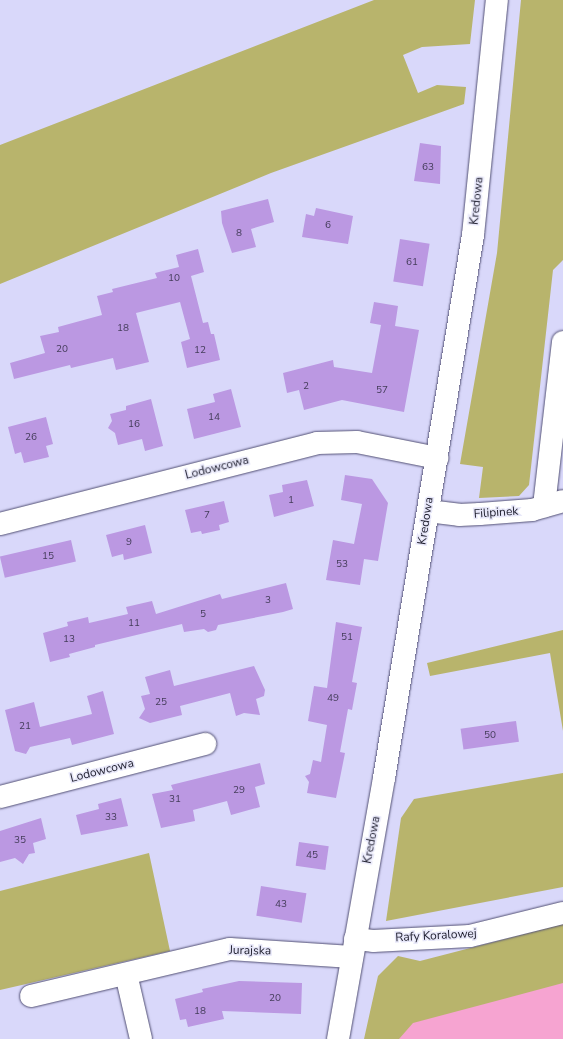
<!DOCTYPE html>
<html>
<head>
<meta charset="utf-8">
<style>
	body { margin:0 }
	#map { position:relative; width:563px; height:1039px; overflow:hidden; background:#d9d8fa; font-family:"Nunito Sans",sans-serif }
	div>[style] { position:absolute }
	.green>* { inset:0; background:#b8b46c }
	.water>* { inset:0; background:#f6a4d1 }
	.building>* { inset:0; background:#bb98e2; transform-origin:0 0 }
	.roads { filter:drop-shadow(0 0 1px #525074) drop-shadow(0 0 1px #525074) }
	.minor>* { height:22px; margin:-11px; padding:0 11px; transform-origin:11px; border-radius:11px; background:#fff }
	span { translate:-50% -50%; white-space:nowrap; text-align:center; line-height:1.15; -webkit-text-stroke:3px #e7e7f9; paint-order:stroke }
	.number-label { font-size:10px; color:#443c5a }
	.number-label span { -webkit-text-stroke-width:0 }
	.street-label { font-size:12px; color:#1d1d2c }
</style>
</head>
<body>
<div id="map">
	<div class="green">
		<div style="clip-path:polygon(374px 0,475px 0,470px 44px,422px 47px,403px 55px,418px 93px,437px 85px,466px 87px,464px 104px,271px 173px,0 284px,0 145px)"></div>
		<div style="clip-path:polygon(521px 0,563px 0,563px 260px,553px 270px,529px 485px,519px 496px,479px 498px,483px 467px,460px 464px,497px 253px)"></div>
		<div style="clip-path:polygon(563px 630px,563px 731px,550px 653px,430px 676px,427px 663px)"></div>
		<div style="clip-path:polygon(563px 773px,563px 887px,386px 921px,401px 818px,414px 799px)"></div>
		<div style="clip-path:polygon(149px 853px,170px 951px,0 990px,0 891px)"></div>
		<div style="clip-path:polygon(563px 924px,563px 1039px,364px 1039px,378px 976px,398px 956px,420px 961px)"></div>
	</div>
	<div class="water">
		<div style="clip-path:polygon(563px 983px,563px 1039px,399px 1039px,413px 1023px)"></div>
	</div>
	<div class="building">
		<div style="clip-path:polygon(420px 143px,441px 146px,440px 184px,414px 181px)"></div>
		<div style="clip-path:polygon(268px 199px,274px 222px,251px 229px,256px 247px,232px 253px,222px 223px,221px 211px)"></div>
		<div style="clip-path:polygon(316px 208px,353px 216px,348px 244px,302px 237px,306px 214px,314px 216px)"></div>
		<div style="left:400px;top:239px;width:30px;height:43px;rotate:9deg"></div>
		<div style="clip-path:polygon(198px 249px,204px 272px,191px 276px,203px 323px,208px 322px,211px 334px,214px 334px,220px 360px,187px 368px,181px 342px,190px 339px,180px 302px,136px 313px,149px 362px,116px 370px,113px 358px,71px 368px,70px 365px,14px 379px,10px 363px,45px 353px,40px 336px,59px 332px,58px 327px,102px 315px,97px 296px,113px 292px,112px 289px,157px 278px,155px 273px,179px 267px,176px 255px)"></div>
		<div style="clip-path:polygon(374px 302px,398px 306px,395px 326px,419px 330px,404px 412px,342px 400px,304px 410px,299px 390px,287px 393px,283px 373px,333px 360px,334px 367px,372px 373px,381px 325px,370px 323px)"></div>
		<div style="clip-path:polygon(231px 389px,241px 427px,194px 439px,187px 409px,215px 402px,213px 394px)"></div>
		<div style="clip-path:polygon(151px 399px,163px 446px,145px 451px,142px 439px,118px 445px,115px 433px,108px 428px,112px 421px,110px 414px,126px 410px,126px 406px)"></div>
		<div style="clip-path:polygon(46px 417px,53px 444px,46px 446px,49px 457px,24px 463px,21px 452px,15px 454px,8px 427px)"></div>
		<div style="clip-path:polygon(345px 475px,372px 479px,388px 503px,378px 561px,364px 559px,360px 585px,326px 580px,333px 540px,354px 544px,362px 504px,341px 500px)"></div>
		<div style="clip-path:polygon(307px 480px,314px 506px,274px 517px,269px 495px,283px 492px,282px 485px)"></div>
		<div style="clip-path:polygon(224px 501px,229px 522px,219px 525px,220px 530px,202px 534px,201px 531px,191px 533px,185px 510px)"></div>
		<div style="clip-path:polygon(145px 525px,152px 553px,124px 560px,123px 554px,112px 557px,106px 535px)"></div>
		<div style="left:71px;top:540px;width:22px;height:73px;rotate:77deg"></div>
		<div style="clip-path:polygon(286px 583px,293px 609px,283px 612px,218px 625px,216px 630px,208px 632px,204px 629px,184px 632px,182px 624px,95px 645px,95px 647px,69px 654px,70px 657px,50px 662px,43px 633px,68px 626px,67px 622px,88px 617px,89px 623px,128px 614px,126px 607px,152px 601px,156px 614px,220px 594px,222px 599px)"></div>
		<div style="clip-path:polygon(336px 622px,362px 627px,352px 682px,357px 683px,352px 710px,348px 709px,340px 752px,345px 753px,336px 798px,307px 793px,309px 782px,305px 776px,310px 774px,313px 760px,321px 762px,327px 725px,308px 721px,314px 686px,327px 688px)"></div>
		<div style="clip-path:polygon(254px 666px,265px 690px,264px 696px,256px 699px,260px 715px,244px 713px,236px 716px,230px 693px,180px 706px,182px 715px,150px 723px,139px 718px,145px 709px,141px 696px,150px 694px,145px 677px,170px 670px,174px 686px)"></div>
		<div style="clip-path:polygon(103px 691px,114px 734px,72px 745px,70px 738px,30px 747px,26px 754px,15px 751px,5px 710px,34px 702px,40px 727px,92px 714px,87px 696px)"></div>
		<div style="left:516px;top:721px;width:21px;height:56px;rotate:82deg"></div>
		<div style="clip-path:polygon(260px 763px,265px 784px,255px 787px,260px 807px,231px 815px,227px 801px,193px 810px,195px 821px,161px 828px,152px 794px,173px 790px,171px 785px)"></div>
		<div style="clip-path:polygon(121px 798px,128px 826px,81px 835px,76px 815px,99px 809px,98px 804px)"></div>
		<div style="clip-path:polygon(41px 818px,46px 839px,33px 843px,35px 853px,29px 854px,23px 864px,15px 858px,0 862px,0 831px)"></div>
		<div style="left:299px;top:842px;width:30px;height:24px;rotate:8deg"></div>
		<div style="left:261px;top:886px;width:46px;height:30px;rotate:9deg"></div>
		<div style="clip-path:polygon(239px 981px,302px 983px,301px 1014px,222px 1011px,224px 1019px,188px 1027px,186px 1019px,180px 1020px,175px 999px,203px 992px,202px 989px)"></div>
	</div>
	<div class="roads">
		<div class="minor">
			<div style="left:544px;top:506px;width:165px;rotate:-83.4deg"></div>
			<div style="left:428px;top:511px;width:31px;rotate:7deg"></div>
			<div style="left:459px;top:515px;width:21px;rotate:-3deg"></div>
			<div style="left:480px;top:514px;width:52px;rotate:-4.4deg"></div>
			<div style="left:532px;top:510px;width:32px;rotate:-16deg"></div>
			<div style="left:0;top:524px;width:327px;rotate:-14.3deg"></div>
			<div style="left:317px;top:443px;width:40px;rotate:-1.4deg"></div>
			<div style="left:357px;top:442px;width:82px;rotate:11.3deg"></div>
			<div style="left:0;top:797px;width:212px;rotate:-14.5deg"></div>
			<div style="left:355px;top:939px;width:18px;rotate:6deg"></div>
			<div style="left:373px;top:941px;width:97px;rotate:-3deg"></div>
			<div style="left:470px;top:936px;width:96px;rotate:-13.9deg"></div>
			<div style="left:126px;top:974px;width:67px;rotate:77deg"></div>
			<div style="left:31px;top:996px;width:204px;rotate:-13.3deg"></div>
			<div style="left:230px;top:949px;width:122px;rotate:3.8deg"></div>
			<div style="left:338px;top:1039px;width:265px;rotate:-80deg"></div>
			<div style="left:384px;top:778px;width:550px;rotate:-80.69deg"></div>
			<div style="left:473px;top:235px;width:236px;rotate:-84.2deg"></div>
		</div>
	</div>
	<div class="number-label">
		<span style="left:428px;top:168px">63</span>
		<span style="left:328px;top:226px">6</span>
		<span style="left:239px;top:234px">8</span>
		<span style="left:412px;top:263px">61</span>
		<span style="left:174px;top:279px">10</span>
		<span style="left:123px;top:329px">18</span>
		<span style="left:62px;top:350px">20</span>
		<span style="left:200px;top:351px">12</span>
		<span style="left:306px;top:387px">2</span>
		<span style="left:382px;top:391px">57</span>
		<span style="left:214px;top:418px">14</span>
		<span style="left:134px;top:425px">16</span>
		<span style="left:31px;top:438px">26</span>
		<span style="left:291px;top:501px">1</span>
		<span style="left:207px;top:516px">7</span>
		<span style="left:129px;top:543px">9</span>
		<span style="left:48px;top:557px">15</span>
		<span style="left:342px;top:565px">53</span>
		<span style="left:268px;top:601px">3</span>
		<span style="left:203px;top:615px">5</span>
		<span style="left:134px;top:624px">11</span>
		<span style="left:347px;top:638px">51</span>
		<span style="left:69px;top:640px">13</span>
		<span style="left:333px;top:699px">49</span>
		<span style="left:161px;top:703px">25</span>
		<span style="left:25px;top:727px">21</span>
		<span style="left:490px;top:736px">50</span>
		<span style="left:239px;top:791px">29</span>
		<span style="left:175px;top:800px">31</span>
		<span style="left:111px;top:818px">33</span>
		<span style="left:20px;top:841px">35</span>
		<span style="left:312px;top:856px">45</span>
		<span style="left:281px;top:905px">43</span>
		<span style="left:275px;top:999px">20</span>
		<span style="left:200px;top:1012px">18</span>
	</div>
	<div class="street-label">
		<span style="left:477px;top:201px;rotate:-84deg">Kredowa</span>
		<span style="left:217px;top:468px;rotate:-14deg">Lodowcowa</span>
		<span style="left:496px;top:513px;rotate:-4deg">Filipinek</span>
		<span style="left:426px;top:521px;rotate:-81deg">Kredowa</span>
		<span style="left:102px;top:771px;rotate:-14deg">Lodowcowa</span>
		<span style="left:372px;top:840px;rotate:-79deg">Kredowa</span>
		<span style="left:436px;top:936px;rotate:-3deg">Rafy Koralowej</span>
		<span style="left:250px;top:951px;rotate:1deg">Jurajska</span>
	</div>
</div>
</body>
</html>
